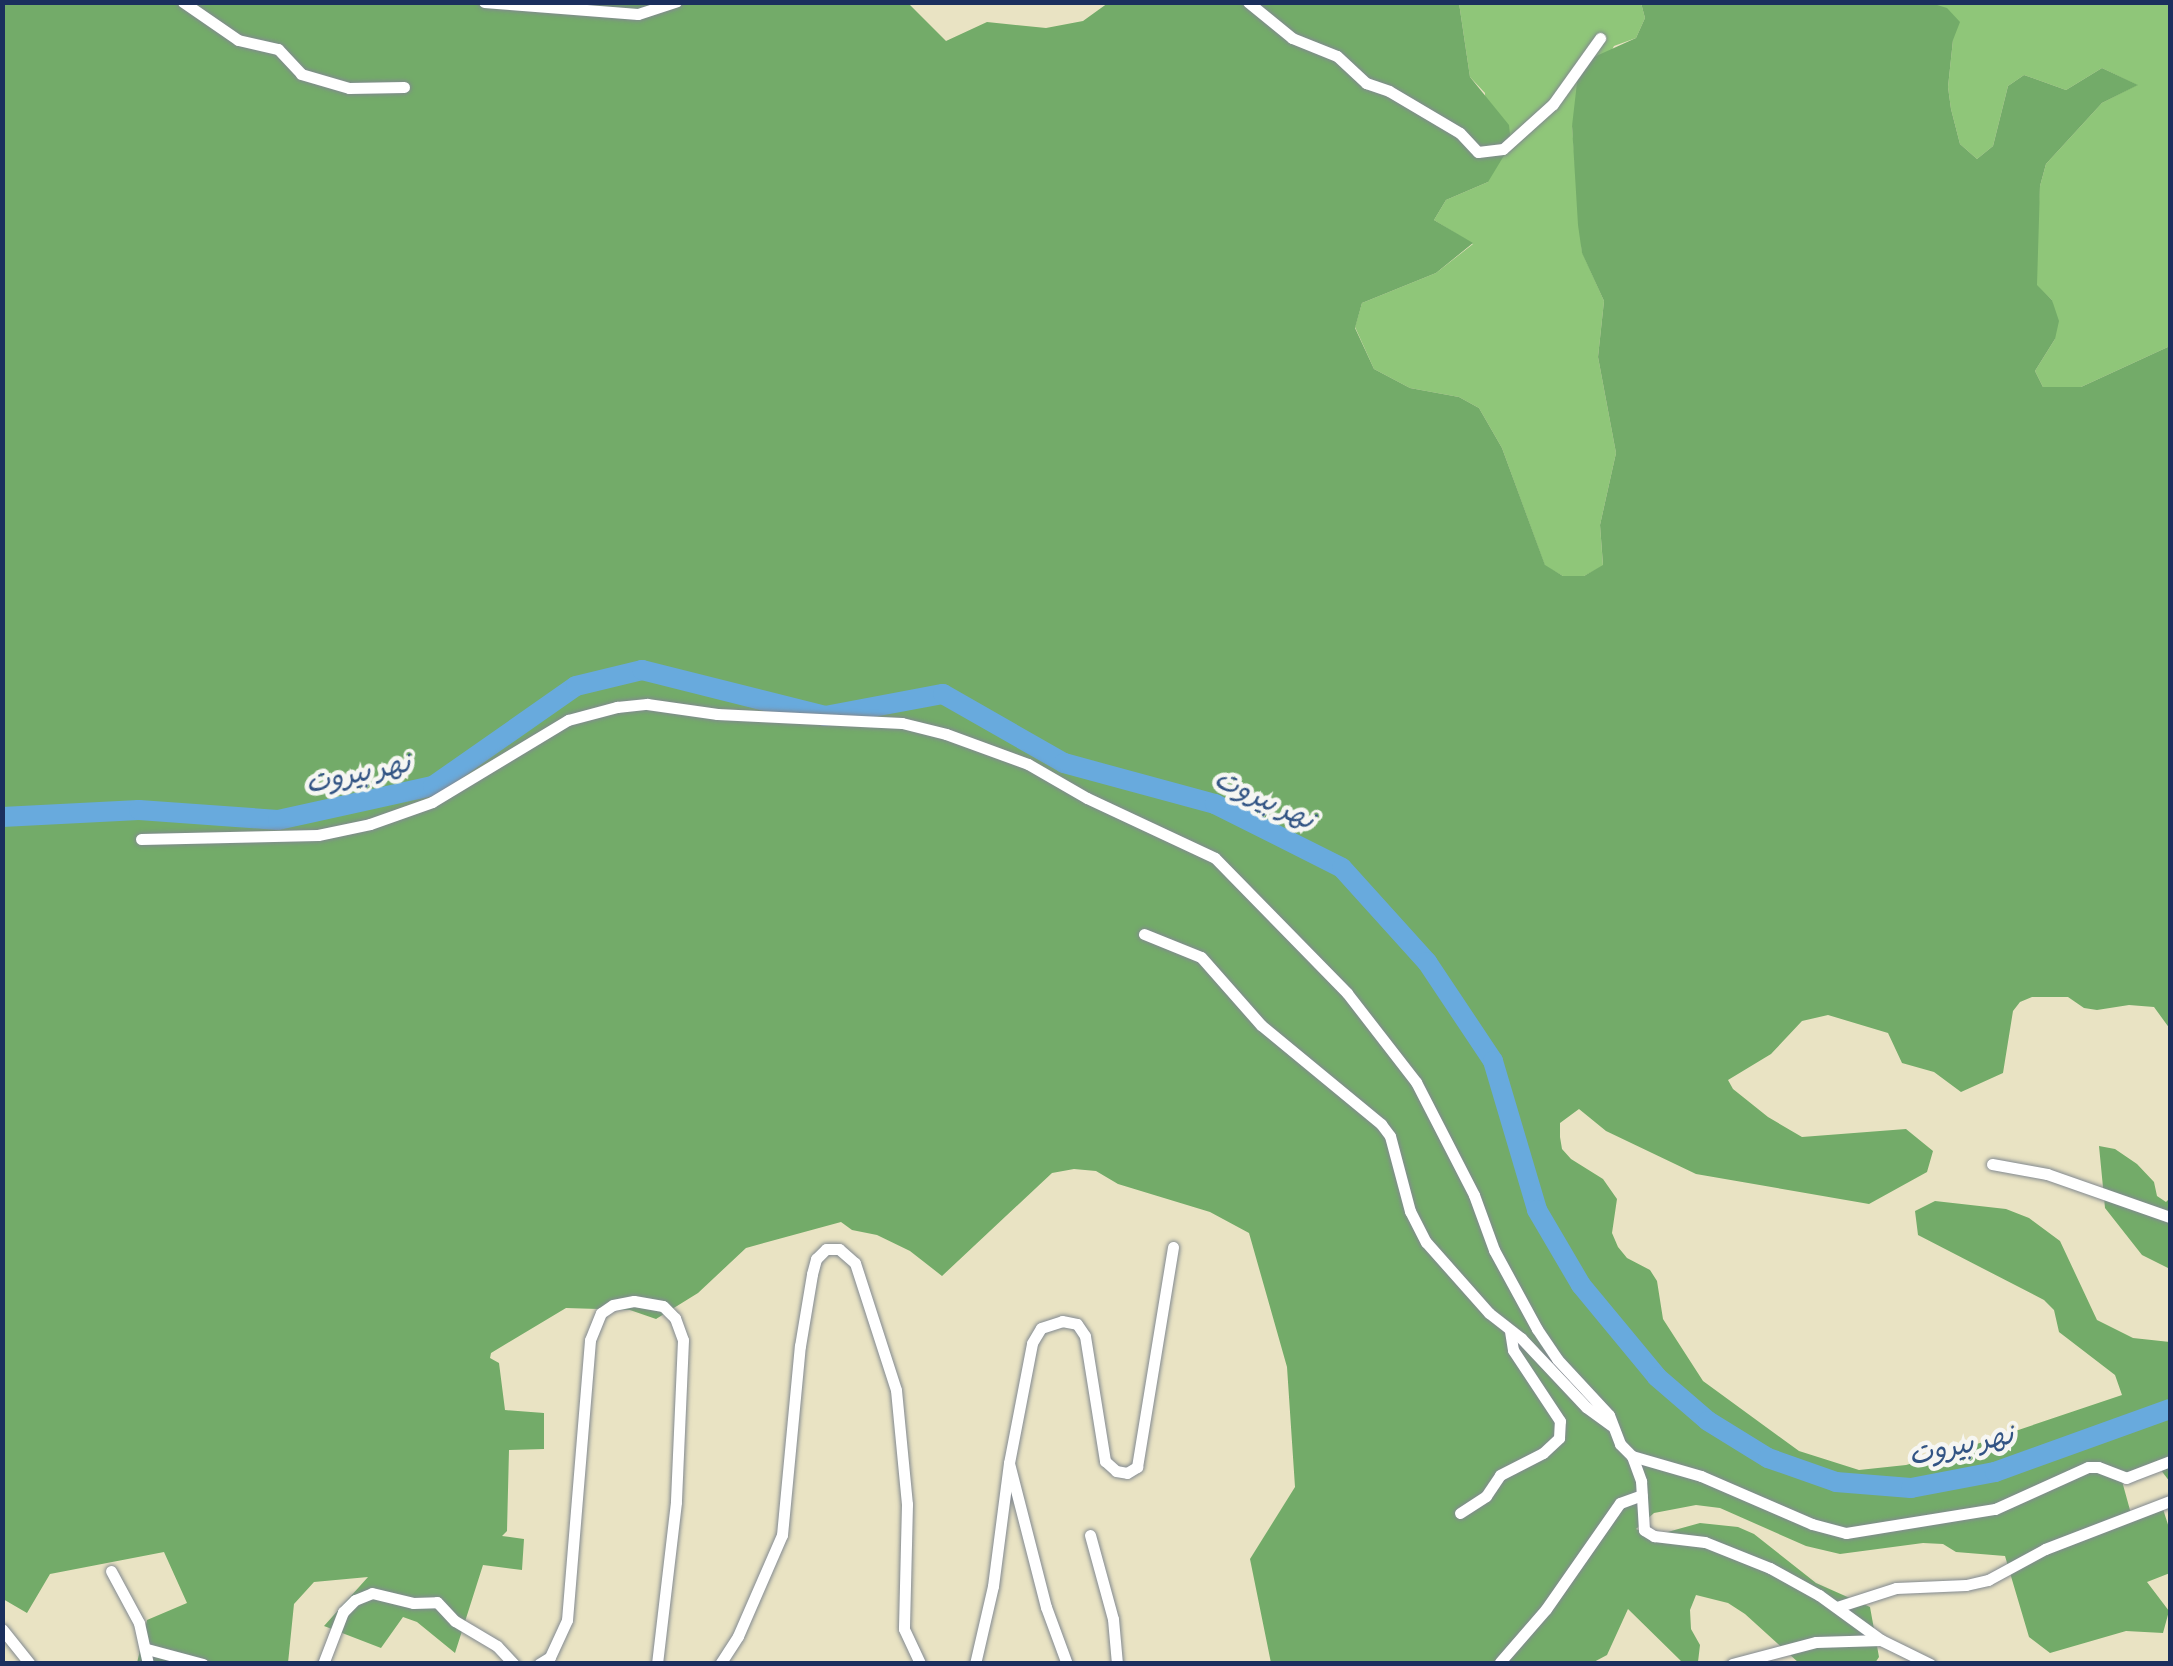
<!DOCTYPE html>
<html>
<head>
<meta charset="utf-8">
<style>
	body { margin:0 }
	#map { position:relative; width:2173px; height:1666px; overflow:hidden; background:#e9e3c3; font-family:Pangolin,"Playpen Sans Arabic",sans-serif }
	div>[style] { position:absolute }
	.green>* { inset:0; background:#8fc679 }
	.forest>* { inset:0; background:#73ab69 }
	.river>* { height:20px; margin:-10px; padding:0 10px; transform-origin:10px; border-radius:10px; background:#68aadd }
	.roads { filter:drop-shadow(0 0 2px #828990) drop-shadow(0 0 2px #828990) }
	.minor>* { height:11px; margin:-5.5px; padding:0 5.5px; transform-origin:5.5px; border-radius:5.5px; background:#fff }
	span { translate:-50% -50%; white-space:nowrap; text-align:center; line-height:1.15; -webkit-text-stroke:9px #f6f6f2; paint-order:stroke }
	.water-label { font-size:28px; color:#325484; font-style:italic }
	.frame { position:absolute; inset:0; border:5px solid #1b2f5e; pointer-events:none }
</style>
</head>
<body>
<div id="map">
	<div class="green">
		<div style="clip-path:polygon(1459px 3px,1641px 3px,1645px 18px,1636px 38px,1614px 46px,1572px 126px,1582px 252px,1604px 301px,1598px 357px,1616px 453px,1600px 525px,1603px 566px,1584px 576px,1563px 576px,1545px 566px,1502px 448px,1479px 408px,1459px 397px,1410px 388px,1374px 369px,1355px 327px,1362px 303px,1436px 273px,1473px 244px,1434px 220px,1446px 200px,1488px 182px,1485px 93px,1470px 77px)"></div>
		<div style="clip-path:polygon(1927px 3px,2170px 3px,2170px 346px,2081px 387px,2043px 387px,2035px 371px,2055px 339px,2052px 300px,2037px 286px,2035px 266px,2040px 186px,2046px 164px,2102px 103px,2137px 85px,2102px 68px,2066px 90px,2024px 75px,2008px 86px,1993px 146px,1977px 159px,1960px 144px,1951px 109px,1948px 87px,1953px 40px)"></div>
	</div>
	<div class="forest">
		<div style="clip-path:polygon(907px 2px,946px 41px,987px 22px,1046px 28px,1083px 21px,1108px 3px,1459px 3px,1470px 77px,1509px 125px,1511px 144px,1488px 182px,1446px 200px,1434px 220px,1473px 243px,1436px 273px,1362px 303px,1355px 328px,1374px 369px,1410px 388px,1459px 397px,1479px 408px,1502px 448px,1545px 565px,1563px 576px,1584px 576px,1603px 565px,1600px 525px,1616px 453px,1598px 357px,1604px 301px,1582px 253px,1578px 225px,1572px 126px,1578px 74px,1594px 57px,1636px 38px,1645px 18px,1641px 3px,1927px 2px,1947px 8px,1960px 22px,1953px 40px,1948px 87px,1951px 109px,1960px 144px,1977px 159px,1993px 146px,2008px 86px,2024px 75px,2066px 90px,2102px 68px,2138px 85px,2102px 103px,2046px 164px,2040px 186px,2037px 285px,2052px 300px,2059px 321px,2055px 339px,2035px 371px,2043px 387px,2081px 387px,2170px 346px,2170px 1029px,2154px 1007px,2129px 1005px,2097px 1010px,2084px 1008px,2068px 997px,2032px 997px,2020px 1002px,2013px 1011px,2003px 1073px,1961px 1092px,1934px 1072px,1902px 1063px,1888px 1033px,1828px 1015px,1802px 1021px,1771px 1054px,1728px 1080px,1733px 1089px,1768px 1117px,1802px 1137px,1906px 1129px,1933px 1151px,1927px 1172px,1869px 1204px,1696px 1174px,1606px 1131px,1579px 1109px,1560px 1123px,1560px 1137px,1562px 1149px,1571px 1159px,1603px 1179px,1617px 1199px,1612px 1233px,1618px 1247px,1627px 1258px,1650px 1270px,1657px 1281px,1663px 1319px,1703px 1381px,1799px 1451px,1859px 1470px,1906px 1465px,1956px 1451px,2122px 1395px,2115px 1375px,2059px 1332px,2054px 1310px,2044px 1300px,1918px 1235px,1915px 1211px,1935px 1201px,2006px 1209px,2029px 1218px,2060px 1241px,2097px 1320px,2133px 1338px,2170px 1342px,2170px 1482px,2157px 1465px,2122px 1481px,2133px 1521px,2163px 1509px,2170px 1531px,2170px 1573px,2147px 1582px,2169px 1611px,2163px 1633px,2126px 1631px,2050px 1653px,2029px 1637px,2005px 1556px,1956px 1552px,1943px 1544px,1923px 1543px,1840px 1554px,1806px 1546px,1720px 1508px,1696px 1505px,1654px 1513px,1636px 1529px,1653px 1536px,1700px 1523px,1738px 1527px,1754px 1534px,1816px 1583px,1870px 1607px,1879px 1657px,1875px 1663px,1799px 1663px,1745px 1614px,1728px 1603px,1696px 1595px,1690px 1610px,1691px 1629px,1700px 1645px,1698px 1662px,1681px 1661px,1628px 1609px,1607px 1655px,1592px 1663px,1271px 1663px,1250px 1559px,1295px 1487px,1287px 1367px,1249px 1233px,1210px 1212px,1118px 1184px,1096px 1171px,1074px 1169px,1052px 1173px,942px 1276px,910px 1251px,877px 1235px,852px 1230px,841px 1222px,746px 1248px,698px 1293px,656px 1319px,630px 1310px,566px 1308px,491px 1353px,490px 1358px,499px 1363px,505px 1410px,544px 1413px,544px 1449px,509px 1450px,507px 1531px,502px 1536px,524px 1539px,522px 1570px,483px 1565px,455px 1653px,417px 1622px,403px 1617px,381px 1648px,324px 1626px,368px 1577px,314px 1582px,294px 1604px,288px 1663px,137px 1663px,147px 1620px,187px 1603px,164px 1552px,50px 1574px,27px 1613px,3px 1599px,3px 3px)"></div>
		<div style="clip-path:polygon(2099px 1146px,2115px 1149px,2137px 1164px,2154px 1182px,2157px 1196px,2166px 1202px,2170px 1198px,2170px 1269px,2142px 1255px,2105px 1208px)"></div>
	</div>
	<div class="river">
		<div style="left:2px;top:817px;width:137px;rotate:-2.9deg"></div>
		<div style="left:139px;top:810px;width:139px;rotate:4.1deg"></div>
		<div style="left:278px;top:820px;width:159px;rotate:-12.4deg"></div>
		<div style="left:433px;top:786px;width:174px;rotate:-35deg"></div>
		<div style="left:576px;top:686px;width:68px;rotate:-13.6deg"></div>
		<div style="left:642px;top:670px;width:189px;rotate:14.1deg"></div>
		<div style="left:825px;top:716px;width:120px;rotate:-10.6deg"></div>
		<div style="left:943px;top:694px;width:139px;rotate:29.7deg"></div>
		<div style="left:1064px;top:763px;width:156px;rotate:15.2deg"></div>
		<div style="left:1215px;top:804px;width:142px;rotate:26.7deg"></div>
		<div style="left:1342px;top:868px;width:127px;rotate:47.9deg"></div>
		<div style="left:1427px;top:962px;width:119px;rotate:56.3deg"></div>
		<div style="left:1493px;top:1061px;width:155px;rotate:73.5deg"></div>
		<div style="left:1537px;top:1210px;width:87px;rotate:59.6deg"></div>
		<div style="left:1581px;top:1285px;width:119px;rotate:50.4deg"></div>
		<div style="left:1657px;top:1377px;width:67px;rotate:40.8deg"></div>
		<div style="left:1708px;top:1421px;width:70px;rotate:31.7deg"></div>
		<div style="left:1768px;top:1458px;width:72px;rotate:19.4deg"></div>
		<div style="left:1836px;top:1482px;width:75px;rotate:4.6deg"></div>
		<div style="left:1911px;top:1488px;width:86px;rotate:-10.8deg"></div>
		<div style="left:1995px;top:1472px;width:186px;rotate:-19.8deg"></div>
	</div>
	<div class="roads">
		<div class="minor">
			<div style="left:183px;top:2px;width:67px;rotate:34.6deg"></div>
			<div style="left:238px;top:40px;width:41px;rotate:12.7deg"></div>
			<div style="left:278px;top:49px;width:34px;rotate:47deg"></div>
			<div style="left:301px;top:74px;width:50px;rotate:16.3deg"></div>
			<div style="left:349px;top:88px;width:55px;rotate:-1deg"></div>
			<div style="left:484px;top:2px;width:154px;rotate:4.5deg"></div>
			<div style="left:638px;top:14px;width:40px;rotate:-18deg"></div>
			<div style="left:1248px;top:2px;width:57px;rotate:39.3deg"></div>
			<div style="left:1292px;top:38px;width:48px;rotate:21.8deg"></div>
			<div style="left:1337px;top:56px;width:40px;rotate:43deg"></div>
			<div style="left:1366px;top:83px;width:24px;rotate:19deg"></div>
			<div style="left:1389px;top:91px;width:82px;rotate:30.6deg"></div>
			<div style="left:1460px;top:133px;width:26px;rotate:47deg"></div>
			<div style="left:1478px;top:152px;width:25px;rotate:-7deg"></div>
			<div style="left:1503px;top:149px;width:67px;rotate:-42deg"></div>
			<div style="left:1553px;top:104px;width:81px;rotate:-54.5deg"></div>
			<div style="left:141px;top:839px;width:177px;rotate:-1.3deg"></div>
			<div style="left:318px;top:835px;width:53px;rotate:-11.9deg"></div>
			<div style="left:370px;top:824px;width:66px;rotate:-19.5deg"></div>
			<div style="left:432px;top:802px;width:159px;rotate:-31.1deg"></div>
			<div style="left:568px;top:720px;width:51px;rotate:-14.9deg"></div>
			<div style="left:617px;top:707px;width:30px;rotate:-6deg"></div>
			<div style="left:647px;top:704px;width:71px;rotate:8.1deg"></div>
			<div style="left:717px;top:714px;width:185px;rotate:2.8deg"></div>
			<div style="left:902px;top:723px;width:45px;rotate:14deg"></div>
			<div style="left:946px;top:734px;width:87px;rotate:20.1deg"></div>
			<div style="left:1028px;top:764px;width:68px;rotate:30deg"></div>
			<div style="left:1087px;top:798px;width:141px;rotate:25.1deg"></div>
			<div style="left:1215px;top:858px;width:189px;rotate:45.6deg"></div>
			<div style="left:1347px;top:993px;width:113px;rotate:52.2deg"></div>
			<div style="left:1416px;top:1082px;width:127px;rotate:62.8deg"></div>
			<div style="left:1474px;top:1195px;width:59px;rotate:70deg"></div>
			<div style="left:1494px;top:1250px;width:90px;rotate:61.4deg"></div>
			<div style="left:1537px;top:1329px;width:36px;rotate:56deg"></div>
			<div style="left:1557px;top:1359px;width:76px;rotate:47.1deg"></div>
			<div style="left:1609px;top:1415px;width:31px;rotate:69deg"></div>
			<div style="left:1620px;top:1444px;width:17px;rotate:45deg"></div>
			<div style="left:1632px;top:1456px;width:72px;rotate:16.2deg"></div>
			<div style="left:1701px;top:1476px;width:121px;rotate:23.4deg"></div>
			<div style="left:1812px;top:1524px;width:35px;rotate:15deg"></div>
			<div style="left:1846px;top:1533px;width:151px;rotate:-9.2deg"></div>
			<div style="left:1995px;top:1509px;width:102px;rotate:-24.3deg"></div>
			<div style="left:2088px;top:1467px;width:10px"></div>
			<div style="left:2098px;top:1467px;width:30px;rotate:21deg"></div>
			<div style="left:2126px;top:1478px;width:47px;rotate:-21.1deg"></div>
			<div style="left:1144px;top:934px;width:61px;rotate:22deg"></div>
			<div style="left:1201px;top:957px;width:91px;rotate:48.6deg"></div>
			<div style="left:1261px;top:1025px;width:156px;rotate:39.5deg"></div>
			<div style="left:1381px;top:1124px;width:15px;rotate:53deg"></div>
			<div style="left:1390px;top:1136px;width:78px;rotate:75.1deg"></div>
			<div style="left:1410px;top:1211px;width:35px;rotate:63deg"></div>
			<div style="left:1426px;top:1242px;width:95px;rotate:48.4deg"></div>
			<div style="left:1489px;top:1313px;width:41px;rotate:38deg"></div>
			<div style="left:1521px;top:1338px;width:95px;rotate:46.7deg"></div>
			<div style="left:1586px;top:1407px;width:31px;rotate:36deg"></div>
			<div style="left:1992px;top:1164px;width:56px;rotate:10.3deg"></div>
			<div style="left:2047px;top:1174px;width:130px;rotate:19.3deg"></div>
			<div style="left:1632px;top:1456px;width:27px;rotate:70deg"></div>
			<div style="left:1641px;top:1481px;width:49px;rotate:86.5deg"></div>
			<div style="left:1644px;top:1530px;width:12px;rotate:31deg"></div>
			<div style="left:1654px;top:1536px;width:51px;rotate:6.7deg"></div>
			<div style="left:1705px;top:1542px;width:70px;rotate:21.8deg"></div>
			<div style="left:1770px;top:1568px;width:56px;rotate:28.9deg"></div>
			<div style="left:1819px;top:1595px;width:77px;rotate:36deg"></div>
			<div style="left:1881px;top:1640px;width:55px;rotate:26.1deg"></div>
			<div style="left:1009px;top:1463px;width:122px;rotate:-79.1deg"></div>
			<div style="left:1032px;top:1343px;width:17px;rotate:-59deg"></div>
			<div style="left:1041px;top:1328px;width:22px;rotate:-18deg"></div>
			<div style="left:1062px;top:1321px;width:15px;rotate:11deg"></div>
			<div style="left:1077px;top:1324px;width:14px;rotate:56deg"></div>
			<div style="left:1085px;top:1336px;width:127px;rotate:80.9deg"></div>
			<div style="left:1105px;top:1461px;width:15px;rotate:42deg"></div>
			<div style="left:1116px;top:1471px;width:11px;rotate:10deg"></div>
			<div style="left:1127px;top:1473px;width:12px;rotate:-31deg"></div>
			<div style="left:1137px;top:1467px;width:223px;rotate:-80.7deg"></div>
			<div style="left:1460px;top:1513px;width:31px;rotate:-33deg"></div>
			<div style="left:1486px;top:1496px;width:25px;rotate:-56deg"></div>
			<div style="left:1500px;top:1475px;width:48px;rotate:-27.1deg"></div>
			<div style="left:1543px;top:1453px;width:22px;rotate:-43deg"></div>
			<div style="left:1559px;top:1438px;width:17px;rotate:-87deg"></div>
			<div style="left:1560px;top:1421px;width:85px;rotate:-123.5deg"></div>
			<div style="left:1513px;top:1350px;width:20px;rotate:-99deg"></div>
			<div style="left:1090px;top:1535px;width:87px;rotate:74.7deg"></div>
			<div style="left:1113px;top:1619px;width:45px;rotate:84.9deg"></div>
			<div style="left:111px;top:1571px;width:59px;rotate:61.7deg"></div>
			<div style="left:139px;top:1623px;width:42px;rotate:77.6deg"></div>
			<div style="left:1837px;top:1607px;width:62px;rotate:-17.9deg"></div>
			<div style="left:1896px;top:1588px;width:70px;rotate:-2.5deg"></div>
			<div style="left:1966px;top:1585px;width:23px;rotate:-13deg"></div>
			<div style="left:1988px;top:1580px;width:65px;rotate:-28.5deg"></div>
			<div style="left:2045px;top:1549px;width:134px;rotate:-21deg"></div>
			<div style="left:2px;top:1629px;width:45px;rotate:51.3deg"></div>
			<div style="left:147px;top:1649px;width:58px;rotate:15deg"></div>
			<div style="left:1500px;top:1662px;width:70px;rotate:-49deg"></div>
			<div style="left:1546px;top:1609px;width:129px;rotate:-55.1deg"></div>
			<div style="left:1620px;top:1503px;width:23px;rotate:-20deg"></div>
			<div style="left:323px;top:1664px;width:56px;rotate:-69deg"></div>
			<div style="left:343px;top:1612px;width:17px;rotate:-45deg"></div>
			<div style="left:355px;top:1600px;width:18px;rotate:-22deg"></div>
			<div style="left:372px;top:1593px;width:42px;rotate:13.7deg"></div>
			<div style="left:413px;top:1603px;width:24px;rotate:-2deg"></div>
			<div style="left:437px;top:1602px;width:26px;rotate:47deg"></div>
			<div style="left:455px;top:1621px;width:49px;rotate:30.8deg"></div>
			<div style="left:497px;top:1646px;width:25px;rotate:47deg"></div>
			<div style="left:539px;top:1664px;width:13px;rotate:-32deg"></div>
			<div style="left:550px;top:1657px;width:41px;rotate:-65.3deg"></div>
			<div style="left:567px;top:1620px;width:281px;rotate:-85.3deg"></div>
			<div style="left:590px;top:1340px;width:29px;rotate:-68deg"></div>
			<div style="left:601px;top:1313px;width:14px;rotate:-34deg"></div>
			<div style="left:613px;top:1305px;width:21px;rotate:-11deg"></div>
			<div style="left:634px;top:1301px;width:29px;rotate:10deg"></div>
			<div style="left:663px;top:1306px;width:17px;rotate:45deg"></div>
			<div style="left:675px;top:1318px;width:23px;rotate:70deg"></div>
			<div style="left:683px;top:1340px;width:162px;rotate:92.5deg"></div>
			<div style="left:676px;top:1502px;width:163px;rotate:96.7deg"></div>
			<div style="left:720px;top:1664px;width:33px;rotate:-57deg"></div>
			<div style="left:738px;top:1636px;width:110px;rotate:-66.5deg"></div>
			<div style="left:782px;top:1535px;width:190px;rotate:-84.6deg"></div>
			<div style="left:800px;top:1346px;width:73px;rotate:-80.5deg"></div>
			<div style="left:812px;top:1274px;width:16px;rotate:-75deg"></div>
			<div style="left:816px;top:1259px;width:14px;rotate:-45deg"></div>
			<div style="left:826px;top:1249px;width:13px"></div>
			<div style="left:839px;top:1249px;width:21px;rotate:41deg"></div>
			<div style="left:855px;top:1263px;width:133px;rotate:72.1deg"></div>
			<div style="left:896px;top:1390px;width:115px;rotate:84.5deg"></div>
			<div style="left:907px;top:1504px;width:125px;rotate:91.4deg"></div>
			<div style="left:904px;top:1629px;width:38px;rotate:65deg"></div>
			<div style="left:975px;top:1664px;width:80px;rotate:-77deg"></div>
			<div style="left:993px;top:1586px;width:124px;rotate:-82.6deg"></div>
			<div style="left:1009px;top:1463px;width:149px;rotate:75.6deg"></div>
			<div style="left:1046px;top:1607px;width:61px;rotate:69.8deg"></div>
			<div style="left:1732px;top:1664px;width:87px;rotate:-14.7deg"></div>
			<div style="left:1816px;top:1642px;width:65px;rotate:-1.8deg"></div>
		</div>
	</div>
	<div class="water-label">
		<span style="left:358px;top:774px;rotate:-12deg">نهر بيروت</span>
		<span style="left:1264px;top:800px;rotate:25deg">نهر بيروت</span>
		<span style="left:1961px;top:1446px;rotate:-12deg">نهر بيروت</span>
	</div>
	<div class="frame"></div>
</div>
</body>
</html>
